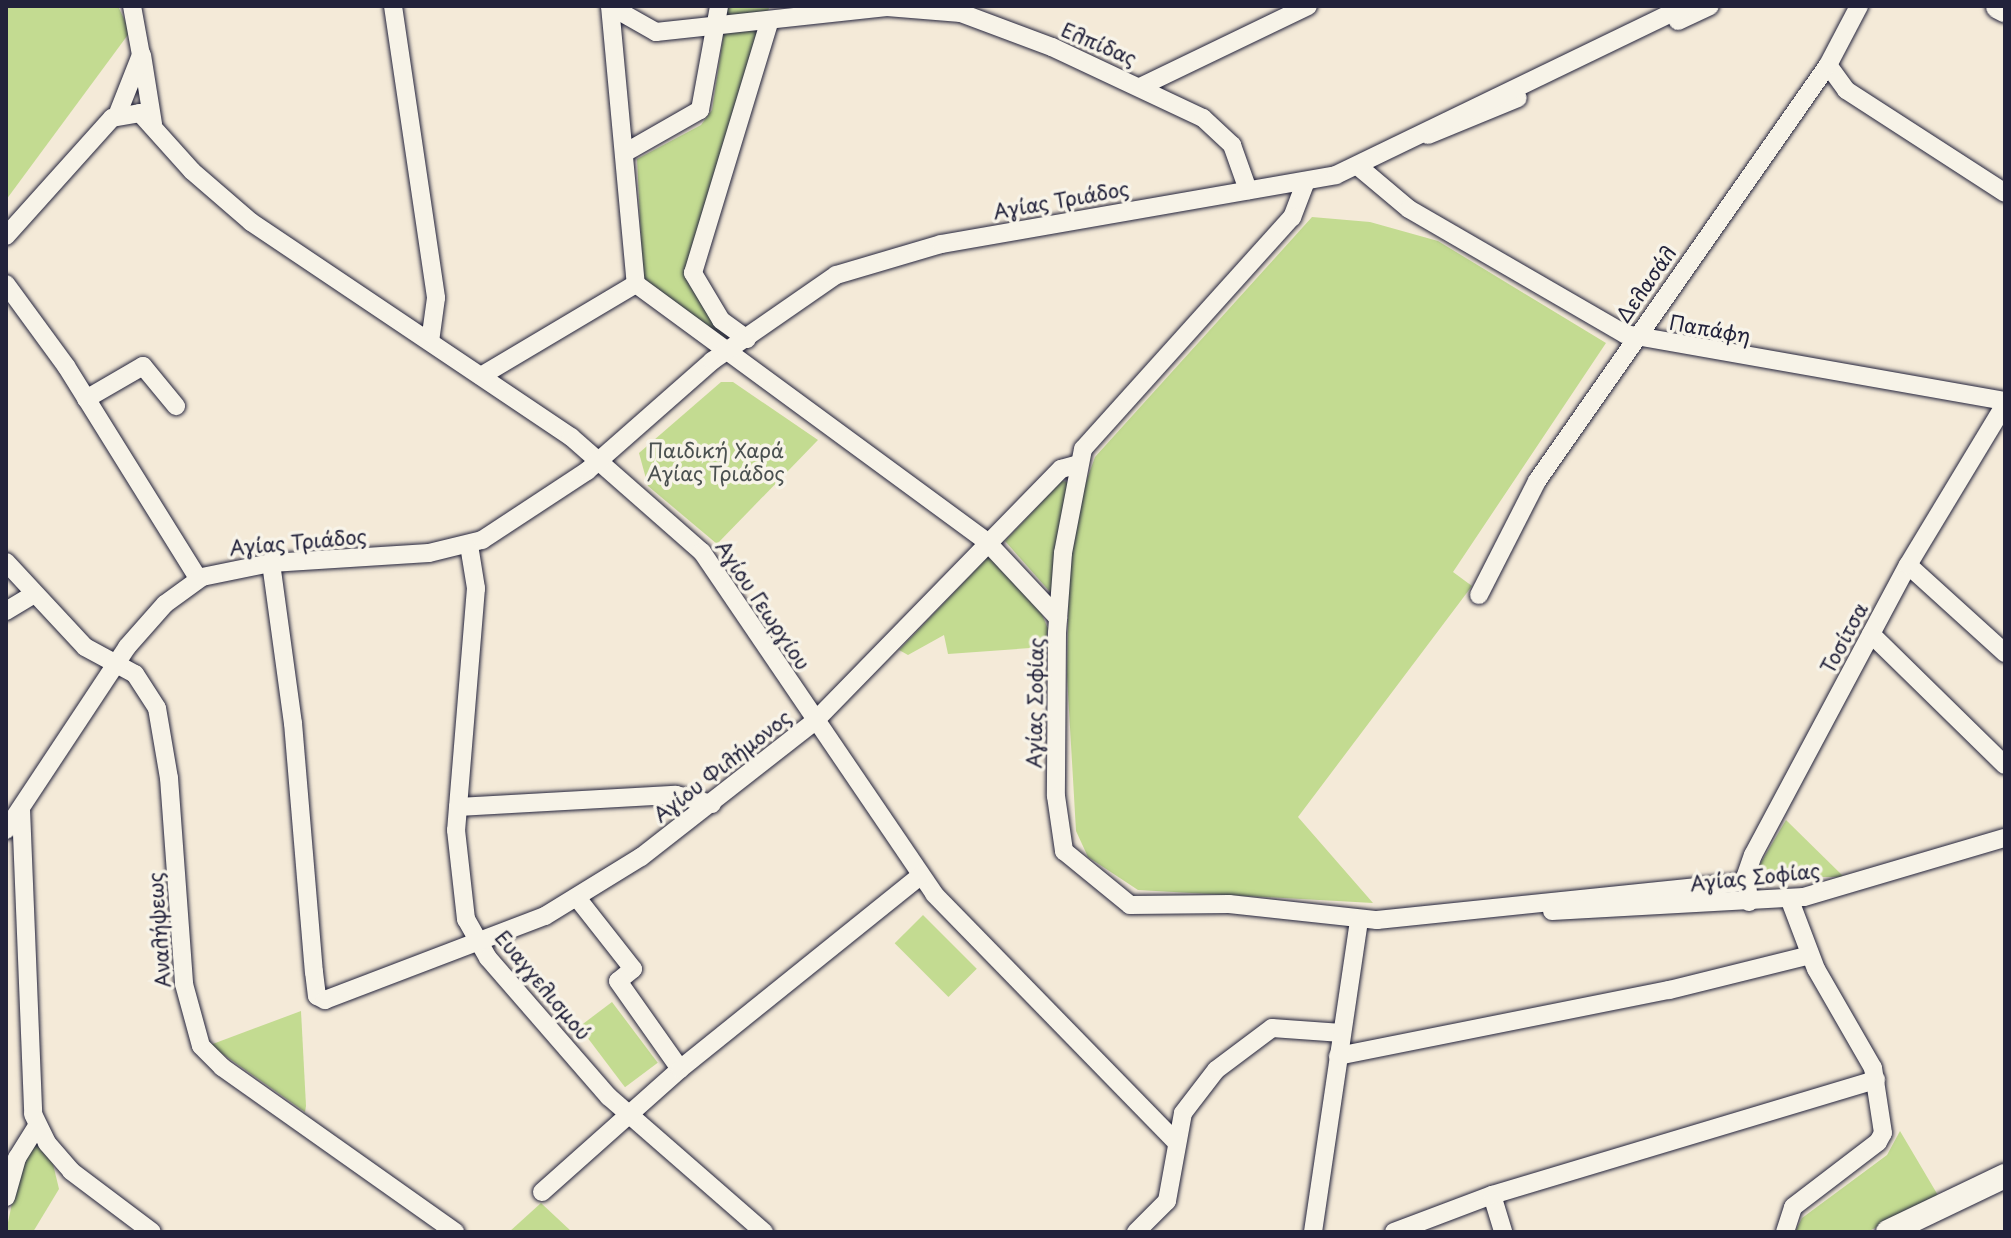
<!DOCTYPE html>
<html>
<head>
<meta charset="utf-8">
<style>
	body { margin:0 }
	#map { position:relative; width:2011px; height:1238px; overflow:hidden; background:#f4ead8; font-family:"Playpen Sans",sans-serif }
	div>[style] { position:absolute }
	.green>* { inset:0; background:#c3db91; transform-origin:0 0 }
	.roads { filter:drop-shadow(0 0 2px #22223b) drop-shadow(0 0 2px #22223b) }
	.minor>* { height:18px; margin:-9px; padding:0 9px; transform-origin:9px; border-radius:9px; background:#f7f3e8 }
	.tertiary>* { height:24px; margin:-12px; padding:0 12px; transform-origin:12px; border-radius:12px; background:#f7f3e8 }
	.secondary>* { height:26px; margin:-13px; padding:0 13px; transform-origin:13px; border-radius:13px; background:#f7f3e8 }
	span { translate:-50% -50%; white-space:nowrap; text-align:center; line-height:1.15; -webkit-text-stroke:7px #f7f3e8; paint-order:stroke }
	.street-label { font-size:20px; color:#22223b }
	.park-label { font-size:20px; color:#4a5050 }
	.frame { position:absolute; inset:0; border:8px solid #22223b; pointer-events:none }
</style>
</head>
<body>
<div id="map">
	<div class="green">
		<div style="clip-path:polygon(6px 6px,118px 6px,130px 32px,6px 200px)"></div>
		<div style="clip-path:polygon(728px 6px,781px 6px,769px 8px,686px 267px,689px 285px,731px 334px,721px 342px,643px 279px,637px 159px,701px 125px,712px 110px)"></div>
		<div style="clip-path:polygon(1312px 217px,1370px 222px,1438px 241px,1606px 343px,1453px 572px,1472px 586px,1298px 817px,1373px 903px,1138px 890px,1088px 857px,1076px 831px,1067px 675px,1069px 568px,1082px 493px,1095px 457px)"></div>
		<div style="clip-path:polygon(721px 382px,733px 382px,818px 440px,717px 544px,648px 486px,639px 453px)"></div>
		<div style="clip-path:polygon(1062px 481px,1068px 482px,1051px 593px,1005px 541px)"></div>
		<div style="clip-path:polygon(990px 555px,1037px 602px,1048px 629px,1044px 647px,948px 654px,944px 635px,908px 655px,899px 650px)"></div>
		<div style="clip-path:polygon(1786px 820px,1844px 877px,1766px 877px,1760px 864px)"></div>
		<div style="left:923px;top:915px;width:76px;height:40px;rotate:45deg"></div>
		<div style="left:612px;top:1002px;width:76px;height:41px;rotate:53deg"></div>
		<div style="clip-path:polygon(301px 1011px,306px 1106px,305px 1112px,210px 1045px)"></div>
		<div style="clip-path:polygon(1900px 1131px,1939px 1197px,1867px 1232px,1795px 1232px,1802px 1218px,1887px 1155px)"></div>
		<div style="clip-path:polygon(36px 1144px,53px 1164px,59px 1189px,33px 1232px,6px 1232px,21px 1160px)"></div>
		<div style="clip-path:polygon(541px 1203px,572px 1232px,509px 1232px)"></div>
	</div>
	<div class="roads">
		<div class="minor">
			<div style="left:393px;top:6px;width:295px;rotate:81.6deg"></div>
			<div style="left:436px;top:298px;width:44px;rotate:97.8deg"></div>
			<div style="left:610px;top:6px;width:279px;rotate:84.7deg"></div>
			<div style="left:636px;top:284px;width:436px;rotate:36.3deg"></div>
			<div style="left:987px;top:542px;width:104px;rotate:46.9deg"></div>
			<div style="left:610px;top:6px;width:53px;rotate:29.5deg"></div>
			<div style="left:656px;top:32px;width:232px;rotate:-6.2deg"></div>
			<div style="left:887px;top:7px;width:74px;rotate:4.6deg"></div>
			<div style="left:961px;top:13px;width:97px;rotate:20.5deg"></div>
			<div style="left:1052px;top:47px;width:167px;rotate:25.2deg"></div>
			<div style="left:1203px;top:118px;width:40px;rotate:43deg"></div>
			<div style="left:1232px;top:145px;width:48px;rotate:70.4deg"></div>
			<div style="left:1678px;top:21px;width:35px;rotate:-25deg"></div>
			<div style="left:142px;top:55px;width:70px;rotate:80.9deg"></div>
			<div style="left:1828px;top:65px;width:31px;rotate:54deg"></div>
			<div style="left:1846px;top:90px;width:189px;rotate:32.9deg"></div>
			<div style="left:1142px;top:86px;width:184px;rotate:-25.7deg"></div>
			<div style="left:118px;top:113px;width:62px;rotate:-68.4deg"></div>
			<div style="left:141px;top:55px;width:50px;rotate:-100.4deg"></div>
			<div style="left:1428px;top:135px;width:97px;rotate:-22.3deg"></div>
			<div style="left:628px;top:151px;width:83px;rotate:-29.7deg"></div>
			<div style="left:700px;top:110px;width:106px;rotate:-79.6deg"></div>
			<div style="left:1359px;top:167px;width:65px;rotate:40deg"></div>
			<div style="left:1409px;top:209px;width:250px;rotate:30.1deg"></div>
			<div style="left:1625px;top:334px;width:386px;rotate:10deg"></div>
			<div style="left:1306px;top:181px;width:39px;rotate:111deg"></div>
			<div style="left:1292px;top:217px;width:312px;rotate:132deg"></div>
			<div style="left:1083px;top:449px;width:106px;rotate:100.9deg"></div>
			<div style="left:1063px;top:553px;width:80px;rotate:94.3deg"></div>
			<div style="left:1057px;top:633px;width:163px;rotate:90.4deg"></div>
			<div style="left:1056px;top:796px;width:56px;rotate:81.7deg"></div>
			<div style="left:1064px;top:851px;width:85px;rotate:39.3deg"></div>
			<div style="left:1130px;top:905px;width:99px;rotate:-0.6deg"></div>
			<div style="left:1229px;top:904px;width:149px;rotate:6.2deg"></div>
			<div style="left:1377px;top:920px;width:371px;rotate:-5.9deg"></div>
			<div style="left:6px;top:236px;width:159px;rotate:-48.1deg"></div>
			<div style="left:112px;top:118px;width:28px;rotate:-10deg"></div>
			<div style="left:140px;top:113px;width:78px;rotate:48.1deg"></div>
			<div style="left:192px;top:171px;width:78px;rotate:40.8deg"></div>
			<div style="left:251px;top:222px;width:386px;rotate:33.9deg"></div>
			<div style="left:571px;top:437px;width:174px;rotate:41.3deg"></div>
			<div style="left:702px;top:552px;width:413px;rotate:55.8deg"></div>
			<div style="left:934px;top:894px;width:347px;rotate:45.7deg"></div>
			<div style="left:6px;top:284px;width:102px;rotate:53.8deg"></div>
			<div style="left:66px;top:366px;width:250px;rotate:58.1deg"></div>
			<div style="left:747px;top:339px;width:32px;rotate:-144deg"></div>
			<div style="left:721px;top:320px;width:55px;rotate:-120.8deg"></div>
			<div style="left:693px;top:273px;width:264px;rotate:-73.1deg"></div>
			<div style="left:481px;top:376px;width:180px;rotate:-30.7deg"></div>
			<div style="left:86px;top:399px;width:66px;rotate:-30.1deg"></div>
			<div style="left:143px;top:366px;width:52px;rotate:50.5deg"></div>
			<div style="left:469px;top:545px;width:44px;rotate:80.8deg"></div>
			<div style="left:476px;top:588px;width:243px;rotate:94.7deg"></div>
			<div style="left:456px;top:830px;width:90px;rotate:83.6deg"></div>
			<div style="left:466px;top:919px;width:45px;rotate:60.6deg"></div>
			<div style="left:488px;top:958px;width:184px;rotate:49deg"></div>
			<div style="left:609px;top:1097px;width:206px;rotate:41.1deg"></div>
			<div style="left:6px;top:562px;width:116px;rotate:47.1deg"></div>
			<div style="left:85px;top:647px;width:57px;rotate:28.4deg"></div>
			<div style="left:135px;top:674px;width:40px;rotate:57.1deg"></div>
			<div style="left:157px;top:708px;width:71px;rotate:80.3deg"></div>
			<div style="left:169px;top:778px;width:207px;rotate:85.8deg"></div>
			<div style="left:184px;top:984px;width:64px;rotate:74.7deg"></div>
			<div style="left:201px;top:1046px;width:30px;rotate:45deg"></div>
			<div style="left:222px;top:1067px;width:286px;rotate:35.3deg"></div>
			<div style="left:271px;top:563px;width:162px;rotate:82.2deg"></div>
			<div style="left:293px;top:723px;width:250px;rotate:85.2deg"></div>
			<div style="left:314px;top:972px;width:24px;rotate:83deg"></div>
			<div style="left:317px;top:996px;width:9px;rotate:27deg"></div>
			<div style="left:325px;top:1000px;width:235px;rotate:-20.9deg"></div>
			<div style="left:545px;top:916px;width:113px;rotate:-31.6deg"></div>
			<div style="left:641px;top:857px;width:219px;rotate:-38deg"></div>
			<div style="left:814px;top:722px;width:354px;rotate:-45.7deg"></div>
			<div style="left:1061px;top:469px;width:18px;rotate:-16deg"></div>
			<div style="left:1908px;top:565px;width:131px;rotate:42.2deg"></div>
			<div style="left:1479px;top:595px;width:128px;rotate:-63deg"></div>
			<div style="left:1537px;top:481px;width:508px;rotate:-55.03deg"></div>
			<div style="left:1828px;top:65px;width:67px;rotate:-62.3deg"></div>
			<div style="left:6px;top:611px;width:31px;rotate:-31deg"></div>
			<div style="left:1871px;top:634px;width:187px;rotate:44.4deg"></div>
			<div style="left:458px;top:807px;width:218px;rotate:-3.2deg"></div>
			<div style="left:676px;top:795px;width:37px;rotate:14deg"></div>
			<div style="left:21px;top:809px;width:305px;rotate:87.7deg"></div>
			<div style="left:33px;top:1114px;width:32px;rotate:64deg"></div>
			<div style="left:47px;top:1143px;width:37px;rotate:49deg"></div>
			<div style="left:71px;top:1171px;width:101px;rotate:37deg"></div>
			<div style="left:6px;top:830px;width:219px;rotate:-56.5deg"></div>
			<div style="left:127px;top:647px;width:57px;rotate:-48.5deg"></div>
			<div style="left:165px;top:604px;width:46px;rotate:-36.1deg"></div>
			<div style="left:202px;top:577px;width:70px;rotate:-11.5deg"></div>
			<div style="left:271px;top:563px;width:158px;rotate:-3.6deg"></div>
			<div style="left:429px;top:553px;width:55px;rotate:-13.8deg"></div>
			<div style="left:482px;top:540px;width:126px;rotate:-33.3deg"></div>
			<div style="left:587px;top:471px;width:167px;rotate:-41.3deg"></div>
			<div style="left:712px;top:361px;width:151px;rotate:-34.7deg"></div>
			<div style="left:836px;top:275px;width:109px;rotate:-16.4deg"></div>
			<div style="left:941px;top:244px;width:401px;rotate:-9.9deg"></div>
			<div style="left:1336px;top:175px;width:389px;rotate:-25.8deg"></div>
			<div style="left:578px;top:899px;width:89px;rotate:51.8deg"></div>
			<div style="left:633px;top:969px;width:19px;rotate:141deg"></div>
			<div style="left:618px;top:981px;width:108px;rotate:54.8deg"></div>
			<div style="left:1749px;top:902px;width:27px;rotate:-96deg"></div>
			<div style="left:1746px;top:875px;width:21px;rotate:-71deg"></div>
			<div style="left:1753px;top:855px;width:329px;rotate:-61.9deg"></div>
			<div style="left:1908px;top:565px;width:188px;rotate:-58.9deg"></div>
			<div style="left:1552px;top:911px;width:252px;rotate:-3.2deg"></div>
			<div style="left:1804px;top:897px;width:209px;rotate:-16.4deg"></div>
			<div style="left:1338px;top:1056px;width:338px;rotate:-11.3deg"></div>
			<div style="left:1669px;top:990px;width:145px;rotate:-13.9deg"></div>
			<div style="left:542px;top:1192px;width:185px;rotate:-41.7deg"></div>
			<div style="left:680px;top:1069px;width:308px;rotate:-38.8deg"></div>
			<div style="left:1492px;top:1195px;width:39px;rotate:73deg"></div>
			<div style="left:6px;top:1197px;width:41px;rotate:-74.2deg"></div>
			<div style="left:17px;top:1158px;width:38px;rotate:-58deg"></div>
			<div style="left:1136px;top:1232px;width:44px;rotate:-45deg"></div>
			<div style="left:1167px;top:1201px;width:89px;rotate:-79.7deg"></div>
			<div style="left:1183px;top:1113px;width:54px;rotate:-52.5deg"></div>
			<div style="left:1216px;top:1070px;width:70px;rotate:-36.9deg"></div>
			<div style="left:1272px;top:1028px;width:70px;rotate:4.1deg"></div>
			<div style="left:1313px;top:1232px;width:316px;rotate:-81.6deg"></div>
			<div style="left:1394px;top:1232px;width:105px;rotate:-20.7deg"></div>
			<div style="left:1492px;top:1195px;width:401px;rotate:-16.7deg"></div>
			<div style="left:1785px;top:1232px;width:26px;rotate:-72deg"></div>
			<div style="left:1793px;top:1207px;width:107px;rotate:-37.4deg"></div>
			<div style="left:1878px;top:1142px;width:10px;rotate:-61deg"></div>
			<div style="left:1883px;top:1133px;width:66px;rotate:-98.7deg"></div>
			<div style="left:1873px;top:1068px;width:114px;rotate:-119.9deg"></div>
			<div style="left:1816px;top:969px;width:76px;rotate:-110.8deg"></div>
		</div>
		<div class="tertiary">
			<div style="left:1888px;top:1232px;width:130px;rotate:-25.6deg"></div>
		</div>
		<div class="secondary">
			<div style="left:1999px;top:6px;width:7px;rotate:27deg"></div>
		</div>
	</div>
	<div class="street-label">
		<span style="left:1099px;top:44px;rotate:23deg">Ελπίδας</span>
		<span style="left:1061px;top:200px;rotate:-10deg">Αγίας Τριάδος</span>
		<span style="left:1646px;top:284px;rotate:-55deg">Δελασάλ</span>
		<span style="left:1710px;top:329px;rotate:10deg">Παπάφη</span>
		<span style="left:298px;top:542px;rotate:-5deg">Αγίας Τριάδος</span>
		<span style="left:763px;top:605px;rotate:56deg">Αγίου Γεωργίου</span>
		<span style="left:1844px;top:638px;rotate:-62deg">Τοσίτσα</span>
		<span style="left:1035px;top:703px;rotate:-89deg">Αγίας Σοφίας</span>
		<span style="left:722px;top:766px;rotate:-38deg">Αγίου Φιλήμονος</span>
		<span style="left:1755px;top:877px;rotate:-6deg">Αγίας Σοφίας</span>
		<span style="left:159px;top:930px;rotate:-94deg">Αναλήψεως</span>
		<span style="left:543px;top:985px;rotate:50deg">Ευαγγελισμού</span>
	</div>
	<div class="park-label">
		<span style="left:716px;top:462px">Παιδική Χαρά<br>Αγίας Τριάδος</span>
	</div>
	<div class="frame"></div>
</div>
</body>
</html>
